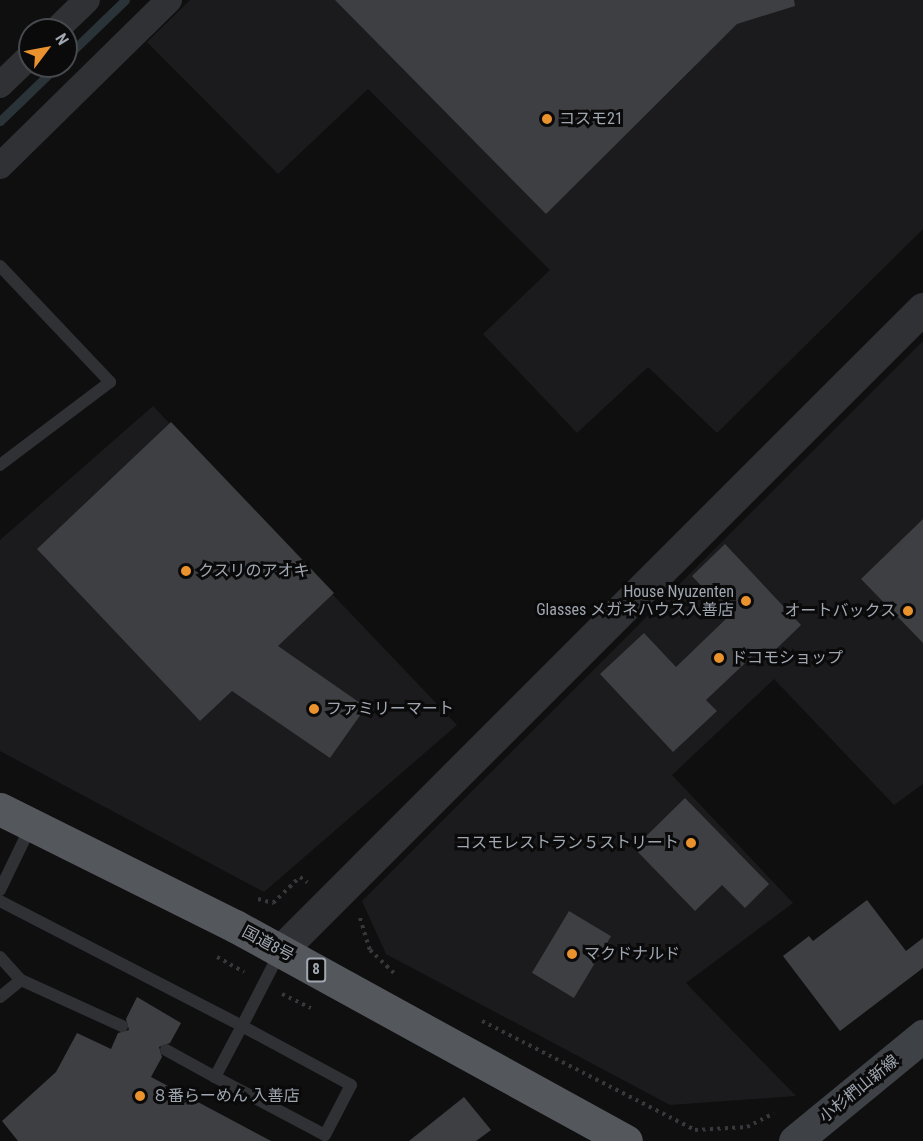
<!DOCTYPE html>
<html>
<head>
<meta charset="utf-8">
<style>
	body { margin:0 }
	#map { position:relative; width:923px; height:1141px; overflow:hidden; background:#0f0f10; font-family:"Roboto Condensed","Noto Sans JP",sans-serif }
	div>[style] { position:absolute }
	.built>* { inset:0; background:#1b1b1d }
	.stream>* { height:9px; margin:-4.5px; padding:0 4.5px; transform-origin:4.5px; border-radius:4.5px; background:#293338 }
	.building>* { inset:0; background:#3e3f43; transform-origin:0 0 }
	.path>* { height:4px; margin-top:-2px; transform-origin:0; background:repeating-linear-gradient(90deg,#36383c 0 3px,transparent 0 7.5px) }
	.service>* { height:12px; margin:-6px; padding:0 6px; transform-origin:6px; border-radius:6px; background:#303135 }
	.minor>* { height:26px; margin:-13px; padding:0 13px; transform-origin:13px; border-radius:13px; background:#303135 }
	.tertiary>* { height:32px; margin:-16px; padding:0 16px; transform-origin:16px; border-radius:16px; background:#303135 }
	.secondary>* { height:33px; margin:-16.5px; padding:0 16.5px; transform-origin:16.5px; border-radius:16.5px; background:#3e4145 }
	.trunk>* { height:33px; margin:-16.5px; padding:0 16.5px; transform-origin:16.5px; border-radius:16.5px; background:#54585d }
	.dots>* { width:16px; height:16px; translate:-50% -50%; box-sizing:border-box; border:3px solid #0a0a0b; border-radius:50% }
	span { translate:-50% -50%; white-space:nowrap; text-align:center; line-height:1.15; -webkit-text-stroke:6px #0a0a0b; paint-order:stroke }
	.shield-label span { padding:2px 4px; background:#0a0a0b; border:2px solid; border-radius:4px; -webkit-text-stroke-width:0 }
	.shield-label { font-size:15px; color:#a0a7b1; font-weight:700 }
	.poi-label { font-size:16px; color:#a0a7b1 }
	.left { translate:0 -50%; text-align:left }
	.right { translate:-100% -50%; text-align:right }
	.street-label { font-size:16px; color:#a0a7b1 }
	.north { position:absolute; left:18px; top:18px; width:60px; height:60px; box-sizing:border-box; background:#0a0a0b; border:2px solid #46494d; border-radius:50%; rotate:58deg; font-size:16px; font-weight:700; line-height:24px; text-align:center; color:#a0a7b1 }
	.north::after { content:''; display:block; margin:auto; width:21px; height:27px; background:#ea922d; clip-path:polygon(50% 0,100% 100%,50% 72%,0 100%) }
</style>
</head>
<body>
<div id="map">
	<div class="built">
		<div style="clip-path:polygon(190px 0,923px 0,923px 229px,717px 433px,648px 367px,577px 433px,483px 334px,550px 270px,368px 89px,278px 174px,147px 42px)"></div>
		<div style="clip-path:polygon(923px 341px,923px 784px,894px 805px,774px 679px,672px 775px,793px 903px,686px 983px,796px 1096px,670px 1105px,386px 954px,362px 901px)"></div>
		<div style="clip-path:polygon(153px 406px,457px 725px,264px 892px,0 751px,0 540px)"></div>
	</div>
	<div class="stream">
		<div style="left:66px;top:57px;width:82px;rotate:-44deg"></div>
		<div style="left:0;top:121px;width:79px;rotate:-44deg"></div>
	</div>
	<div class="building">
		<div style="clip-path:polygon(335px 0,794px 0,795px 6px,737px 24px,546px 214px)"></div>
		<div style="clip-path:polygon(171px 422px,334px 593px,278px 646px,366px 707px,330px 758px,232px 691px,200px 721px,37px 549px)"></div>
		<div style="clip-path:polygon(923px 519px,923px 643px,861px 579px)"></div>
		<div style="clip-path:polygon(725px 544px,801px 625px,768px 657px,760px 649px,706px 700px,717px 711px,673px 752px,600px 674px,644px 633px,676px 667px,729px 616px,692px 576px)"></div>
		<div style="clip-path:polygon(685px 798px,769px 884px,745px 908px,722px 885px,695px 911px,634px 848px)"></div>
		<div style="clip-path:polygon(867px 900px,906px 951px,923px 938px,923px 968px,840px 1031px,783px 956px,809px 936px,813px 941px)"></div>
		<div style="left:569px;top:911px;width:49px;height:72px;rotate:31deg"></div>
		<div style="clip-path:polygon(137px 997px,181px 1023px,170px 1043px,159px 1047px,162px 1057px,151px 1077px,271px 1141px,18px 1141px,2px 1121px,56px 1072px,77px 1033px,111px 1049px,118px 1033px,129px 1030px,126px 1019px)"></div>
		<div style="clip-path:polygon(464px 1097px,491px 1130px,476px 1141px,409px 1141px)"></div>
	</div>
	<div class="path">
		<div style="left:258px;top:899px;width:16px;rotate:15deg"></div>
		<div style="left:273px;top:903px;width:37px;rotate:-44deg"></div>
		<div style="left:300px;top:877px;width:9px;rotate:36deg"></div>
		<div style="left:360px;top:918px;width:34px;rotate:73deg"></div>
		<div style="left:370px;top:950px;width:33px;rotate:44deg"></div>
		<div style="left:217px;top:957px;width:31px;rotate:29deg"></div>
		<div style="left:282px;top:994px;width:32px;rotate:26deg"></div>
		<div style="left:482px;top:1021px;width:239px;rotate:27.1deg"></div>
		<div style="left:695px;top:1130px;width:52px;rotate:-3.3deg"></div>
		<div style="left:747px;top:1127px;width:30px;rotate:-27deg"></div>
	</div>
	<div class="service">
		<div style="left:0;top:266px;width:160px;rotate:46.5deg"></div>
		<div style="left:110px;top:382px;width:138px;rotate:143deg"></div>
		<div style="left:0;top:890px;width:71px;rotate:-64.2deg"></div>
		<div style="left:0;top:901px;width:272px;rotate:27.3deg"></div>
		<div style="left:242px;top:1026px;width:58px;rotate:117.9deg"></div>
		<div style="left:215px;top:1077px;width:56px;rotate:-151.1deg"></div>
		<div style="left:0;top:957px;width:31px;rotate:48deg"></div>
		<div style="left:21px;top:980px;width:111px;rotate:24.5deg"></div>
		<div style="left:0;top:997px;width:27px;rotate:-39deg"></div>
		<div style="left:215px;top:1077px;width:124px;rotate:27.8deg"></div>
		<div style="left:325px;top:1135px;width:56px;rotate:-62.5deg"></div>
		<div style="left:351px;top:1085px;width:124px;rotate:-151.6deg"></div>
		<div style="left:242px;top:1026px;width:83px;rotate:-62.8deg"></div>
	</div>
	<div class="minor">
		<div style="left:56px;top:30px;width:43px;rotate:-44.1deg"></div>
		<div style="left:0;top:85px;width:42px;rotate:-44deg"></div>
		<div style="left:0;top:166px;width:237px;rotate:-44.5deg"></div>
	</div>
	<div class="tertiary">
		<div style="left:281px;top:951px;width:908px;rotate:-45deg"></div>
	</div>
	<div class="secondary">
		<div style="left:795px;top:1141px;width:166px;rotate:-39.4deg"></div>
	</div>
	<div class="trunk">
		<div style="left:0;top:809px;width:263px;rotate:26.5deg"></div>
		<div style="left:235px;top:926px;width:446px;rotate:28.8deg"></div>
	</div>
	<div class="dots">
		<div style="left:547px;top:119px;background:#ea922d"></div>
		<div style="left:186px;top:571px;background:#ea922d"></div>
		<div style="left:746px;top:601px;background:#ea922d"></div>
		<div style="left:908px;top:611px;background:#ea922d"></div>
		<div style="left:719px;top:658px;background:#ea922d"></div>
		<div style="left:314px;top:709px;background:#ea922d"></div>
		<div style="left:691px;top:843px;background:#ea922d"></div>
		<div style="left:572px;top:954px;background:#ea922d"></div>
		<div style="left:140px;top:1096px;background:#ea922d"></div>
	</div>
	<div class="shield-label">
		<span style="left:316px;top:970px">8</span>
	</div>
	<div class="poi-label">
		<span class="left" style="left:559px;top:119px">コスモ21</span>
		<span class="left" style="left:198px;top:571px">クスリのアオキ</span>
		<span class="right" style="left:734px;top:601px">House Nyuzenten<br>Glasses メガネハウス入善店</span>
		<span class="right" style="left:896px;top:611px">オートバックス</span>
		<span class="left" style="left:731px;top:658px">ドコモショップ</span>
		<span class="left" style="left:326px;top:709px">ファミリーマート</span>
		<span class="right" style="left:679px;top:843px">コスモレストラン５ストリート</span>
		<span class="left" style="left:584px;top:954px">マクドナルド</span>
		<span class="left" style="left:152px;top:1096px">８番らーめん 入善店</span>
	</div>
	<div class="street-label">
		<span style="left:268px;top:944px;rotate:28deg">国道8号</span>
		<span style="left:859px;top:1089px;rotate:-39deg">小杉椚山新線</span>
	</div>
	<div class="north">N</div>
</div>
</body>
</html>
